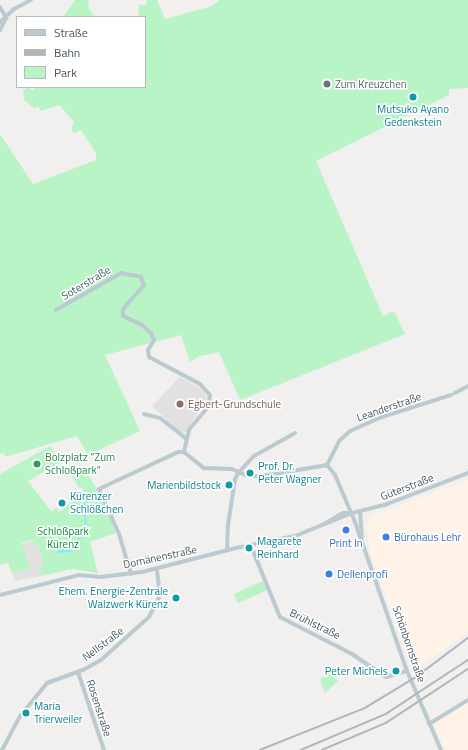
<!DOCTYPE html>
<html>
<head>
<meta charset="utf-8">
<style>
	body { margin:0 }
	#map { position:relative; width:468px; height:750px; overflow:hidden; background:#f2efef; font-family:"Titillium Web",sans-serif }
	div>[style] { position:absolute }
	.commercial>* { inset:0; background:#fef3e6 }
	.education>* { inset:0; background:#e3e0e1 }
	.green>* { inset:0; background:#b8f4c6; transform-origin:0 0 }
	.water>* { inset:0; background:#81f0f6 }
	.stream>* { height:1.5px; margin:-0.75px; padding:0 0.75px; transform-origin:0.75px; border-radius:0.75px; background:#81f0f6 }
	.minor>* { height:4px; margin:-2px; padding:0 2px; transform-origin:2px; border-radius:2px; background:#bbcad0 }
	.rail>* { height:1.5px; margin:-0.75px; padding:0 0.75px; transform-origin:0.75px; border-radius:0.75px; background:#b0b6ba }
	.dots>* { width:11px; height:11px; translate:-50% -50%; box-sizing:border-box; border:2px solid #fff; border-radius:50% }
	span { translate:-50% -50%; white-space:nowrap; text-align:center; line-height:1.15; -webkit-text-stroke:3px #fff; paint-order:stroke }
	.worship-label { font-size:11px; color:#5b616d }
	.left { translate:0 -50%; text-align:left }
	.culture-label { font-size:11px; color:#0d838f }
	.right { translate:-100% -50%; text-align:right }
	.street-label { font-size:11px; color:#45575f }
	.education-label { font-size:11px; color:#785e54 }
	.leisure-label { font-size:11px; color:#27864d }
	.park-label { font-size:11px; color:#0d8937 }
	.shop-label { font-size:11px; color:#366cbe }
	.legend { position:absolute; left:16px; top:16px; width:130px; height:72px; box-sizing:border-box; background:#fff; border:1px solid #b5bcbf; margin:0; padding:5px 7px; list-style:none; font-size:12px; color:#45575f }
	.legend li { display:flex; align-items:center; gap:8px; height:20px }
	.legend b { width:20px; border:1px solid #b5bcbf }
</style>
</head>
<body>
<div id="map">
	<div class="commercial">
		<div style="clip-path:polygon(468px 480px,468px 632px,413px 672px,369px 550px,367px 524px,373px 515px)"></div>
		<div style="clip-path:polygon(468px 701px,468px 750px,445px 750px,433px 725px)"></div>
	</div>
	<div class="education">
		<div style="clip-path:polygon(180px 377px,203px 390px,207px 399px,185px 433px,178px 431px,152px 406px)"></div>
		<div style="clip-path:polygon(33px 540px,34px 546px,38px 545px,42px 560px,42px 566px,39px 567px,41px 576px,15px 581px,8px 562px,0 565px,0 553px)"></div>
	</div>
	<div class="green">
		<div style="clip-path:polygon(75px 0,88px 0,89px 9px,95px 17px,63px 17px)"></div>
		<div style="clip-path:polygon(147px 0,157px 0,165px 19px,212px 6px,220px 0,468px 0,468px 88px,449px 89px,449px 95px,316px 161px,383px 316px,394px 311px,405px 334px,240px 400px,219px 352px,200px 356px,190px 362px,181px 335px,105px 355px,140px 431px,88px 455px,77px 436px,5px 457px,4px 453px,0 454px,0 134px,33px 184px,96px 160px,96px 153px,81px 130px,74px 133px,71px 129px,74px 122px,59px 105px,41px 111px,38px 106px,34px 108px,24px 100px,23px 90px,29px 87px,32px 91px,37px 87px,145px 87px,145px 17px,140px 17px,138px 13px,139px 4px,146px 6px)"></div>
		<div style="clip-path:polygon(50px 446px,60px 463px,28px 481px,51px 511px,57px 508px,59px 512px,83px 493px,82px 487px,79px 488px,71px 475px,85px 470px,99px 492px,116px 533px,90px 542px,98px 573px,72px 569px,41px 576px,39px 567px,42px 566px,42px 559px,38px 545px,34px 546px,32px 540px,22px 543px,29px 566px,32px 568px,12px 573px,8px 562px,0 565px,0 474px)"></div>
		<div style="left:263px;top:581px;width:10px;height:32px;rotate:66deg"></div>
		<div style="clip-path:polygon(328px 673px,338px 681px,325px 693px,320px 679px)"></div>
	</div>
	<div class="water">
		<div style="clip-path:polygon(68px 541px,78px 541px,81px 544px,71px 552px,58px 553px,57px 547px)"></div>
	</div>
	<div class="stream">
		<div style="left:78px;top:541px;width:14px;rotate:-54deg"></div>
		<div style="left:86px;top:530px;width:26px;rotate:-94deg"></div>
	</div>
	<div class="minor">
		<div style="left:0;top:7px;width:13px;rotate:61deg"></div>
		<div style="left:0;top:22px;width:19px;rotate:-43deg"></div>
		<div style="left:14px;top:9px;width:19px;rotate:-28deg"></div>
		<div style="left:0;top:30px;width:13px;rotate:-63deg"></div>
		<div style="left:56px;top:310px;width:75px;rotate:-29.6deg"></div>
		<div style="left:121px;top:273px;width:20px;rotate:11deg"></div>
		<div style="left:141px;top:277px;width:9px;rotate:69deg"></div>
		<div style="left:144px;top:285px;width:32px;rotate:131deg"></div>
		<div style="left:123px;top:309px;width:7px;rotate:90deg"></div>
		<div style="left:123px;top:316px;width:21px;rotate:25deg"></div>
		<div style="left:142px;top:325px;width:12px;rotate:42deg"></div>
		<div style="left:151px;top:333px;width:8px;rotate:67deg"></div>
		<div style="left:154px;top:340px;width:12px;rotate:121deg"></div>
		<div style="left:148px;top:350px;width:7px;rotate:82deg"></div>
		<div style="left:149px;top:357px;width:58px;rotate:27.9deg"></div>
		<div style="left:200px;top:384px;width:15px;rotate:48deg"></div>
		<div style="left:210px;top:395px;width:12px;rotate:99deg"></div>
		<div style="left:208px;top:407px;width:30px;rotate:130deg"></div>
		<div style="left:189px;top:430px;width:23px;rotate:103deg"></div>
		<div style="left:455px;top:393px;width:15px;rotate:-28deg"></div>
		<div style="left:144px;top:414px;width:16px;rotate:14deg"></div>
		<div style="left:160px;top:418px;width:33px;rotate:38deg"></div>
		<div style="left:327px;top:465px;width:27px;rotate:-63deg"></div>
		<div style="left:339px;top:441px;width:15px;rotate:-42deg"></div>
		<div style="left:350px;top:431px;width:32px;rotate:-24deg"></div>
		<div style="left:379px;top:418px;width:76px;rotate:-17.7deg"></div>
		<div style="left:360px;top:511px;width:26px;rotate:86deg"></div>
		<div style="left:324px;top:524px;width:22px;rotate:-30deg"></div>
		<div style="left:343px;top:513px;width:9px"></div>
		<div style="left:251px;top:546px;width:77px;rotate:67.8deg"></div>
		<div style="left:280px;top:617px;width:81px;rotate:27.2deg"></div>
		<div style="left:352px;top:654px;width:41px;rotate:34.1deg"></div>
		<div style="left:386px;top:677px;width:22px;rotate:-16deg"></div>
		<div style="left:227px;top:550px;width:25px;rotate:-88deg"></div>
		<div style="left:228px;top:525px;width:47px;rotate:-81.3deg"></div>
		<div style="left:235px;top:479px;width:8px;rotate:-60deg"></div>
		<div style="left:239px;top:472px;width:22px;rotate:-47deg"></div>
		<div style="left:254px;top:456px;width:47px;rotate:-29.3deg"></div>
		<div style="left:131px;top:574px;width:42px;rotate:-106.7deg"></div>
		<div style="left:119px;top:534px;width:49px;rotate:-114deg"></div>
		<div style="left:99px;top:489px;width:87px;rotate:-25.1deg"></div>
		<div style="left:178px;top:452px;width:6px"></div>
		<div style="left:184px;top:452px;width:26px;rotate:39deg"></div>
		<div style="left:204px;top:468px;width:28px;rotate:2deg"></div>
		<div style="left:232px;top:469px;width:17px;rotate:24deg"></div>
		<div style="left:248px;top:476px;width:15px"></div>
		<div style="left:263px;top:476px;width:65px;rotate:-9.8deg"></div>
		<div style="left:327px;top:465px;width:13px;rotate:51deg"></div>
		<div style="left:335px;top:475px;width:51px;rotate:66.9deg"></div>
		<div style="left:355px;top:522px;width:158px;rotate:70.8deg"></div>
		<div style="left:407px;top:671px;width:86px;rotate:66.7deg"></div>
		<div style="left:0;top:595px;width:81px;rotate:-14.2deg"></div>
		<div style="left:79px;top:575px;width:22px;rotate:5deg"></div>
		<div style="left:101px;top:577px;width:41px;rotate:-7deg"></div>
		<div style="left:142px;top:572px;width:97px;rotate:-14.3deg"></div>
		<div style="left:236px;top:548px;width:60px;rotate:-11.5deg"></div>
		<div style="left:295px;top:536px;width:61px;rotate:-22deg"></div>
		<div style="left:352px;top:513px;width:36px;rotate:-14deg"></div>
		<div style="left:387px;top:504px;width:87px;rotate:-20.9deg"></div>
		<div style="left:78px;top:672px;width:82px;rotate:71.6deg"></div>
		<div style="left:429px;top:724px;width:46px;rotate:-31.6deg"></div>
		<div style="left:2px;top:750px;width:40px;rotate:-62deg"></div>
		<div style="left:21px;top:715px;width:41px;rotate:-50.9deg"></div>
		<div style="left:47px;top:683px;width:38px;rotate:-20deg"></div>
		<div style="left:83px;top:670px;width:21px;rotate:-29deg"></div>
		<div style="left:101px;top:660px;width:64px;rotate:-41.9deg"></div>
		<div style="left:149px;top:617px;width:25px;rotate:-63deg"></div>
		<div style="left:160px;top:595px;width:26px;rotate:-97deg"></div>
	</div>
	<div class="rail">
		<div style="left:260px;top:750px;width:113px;rotate:-21.8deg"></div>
		<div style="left:365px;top:708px;width:60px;rotate:-31.3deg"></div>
		<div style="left:416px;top:677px;width:65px;rotate:-36.9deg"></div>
		<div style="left:301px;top:750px;width:92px;rotate:-23deg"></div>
		<div style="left:386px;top:714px;width:98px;rotate:-33.4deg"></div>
		<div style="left:322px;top:750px;width:69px;rotate:-22.9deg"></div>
		<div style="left:386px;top:723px;width:98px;rotate:-33.4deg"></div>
	</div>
	<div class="dots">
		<div style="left:327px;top:84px;background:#6b7280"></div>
		<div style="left:413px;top:97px;background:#0f9aa8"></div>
		<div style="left:180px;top:404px;background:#8d6e63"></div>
		<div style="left:37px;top:464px;background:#2e9e5b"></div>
		<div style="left:250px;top:473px;background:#0f9aa8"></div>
		<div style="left:229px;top:485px;background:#0f9aa8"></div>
		<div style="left:62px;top:503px;background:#0f9aa8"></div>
		<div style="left:346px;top:530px;background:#3f7fe0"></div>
		<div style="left:386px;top:537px;background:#3f7fe0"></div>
		<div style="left:249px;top:548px;background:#0f9aa8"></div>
		<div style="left:329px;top:574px;background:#3f7fe0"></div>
		<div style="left:176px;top:598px;background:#0f9aa8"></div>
		<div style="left:396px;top:671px;background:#0f9aa8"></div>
		<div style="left:26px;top:713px;background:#0f9aa8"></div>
	</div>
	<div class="worship-label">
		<span class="left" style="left:335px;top:84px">Zum Kreuzchen</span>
	</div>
	<div class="culture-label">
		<span style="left:413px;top:116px">Mutsuko Ayano<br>Gedenkstein</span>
		<span class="left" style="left:258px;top:473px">Prof. Dr.<br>Peter Wagner</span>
		<span class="right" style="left:221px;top:485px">Marienbildstock</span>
		<span class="left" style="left:70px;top:503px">Kürenzer<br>Schlößchen</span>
		<span class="left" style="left:257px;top:548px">Magarete<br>Reinhard</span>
		<span class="right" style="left:168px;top:598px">Ehem. Energie-Zentrale<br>Walzwerk Kürenz</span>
		<span class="right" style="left:388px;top:671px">Peter Michels</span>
		<span class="left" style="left:34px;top:713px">Maria<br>Trierweiler</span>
	</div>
	<div class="street-label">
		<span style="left:86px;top:283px;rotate:-31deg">Soterstraße</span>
		<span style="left:389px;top:407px;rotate:-19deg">Leanderstraße</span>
		<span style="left:407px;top:487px;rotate:-21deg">Güterstraße</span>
		<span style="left:160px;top:557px;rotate:-12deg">Domänenstraße</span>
		<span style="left:315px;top:624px;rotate:26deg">Brühlstraße</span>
		<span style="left:103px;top:644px;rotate:-37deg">Nellstraße</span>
		<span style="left:409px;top:644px;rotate:71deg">Schönbornstraße</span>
		<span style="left:99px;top:708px;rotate:72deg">Rosenstraße</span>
	</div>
	<div class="education-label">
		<span class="left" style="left:188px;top:404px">Egbert-Grundschule</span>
	</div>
	<div class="leisure-label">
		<span class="left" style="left:45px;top:464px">Bolzplatz "Zum<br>Schloßpark"</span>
	</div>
	<div class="park-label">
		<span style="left:63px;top:538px">Schloßpark<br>Kürenz</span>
	</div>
	<div class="shop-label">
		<span class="left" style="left:394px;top:537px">Bürohaus Lehr</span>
		<span style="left:346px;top:543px">Print In</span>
		<span class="left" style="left:337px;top:574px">Dellenprofi</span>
	</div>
	<ul class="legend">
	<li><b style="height:5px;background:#bbcad0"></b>Straße</li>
	<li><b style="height:5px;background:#b0b6ba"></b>Bahn</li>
	<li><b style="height:11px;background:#b8f4c6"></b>Park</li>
	</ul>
</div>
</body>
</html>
